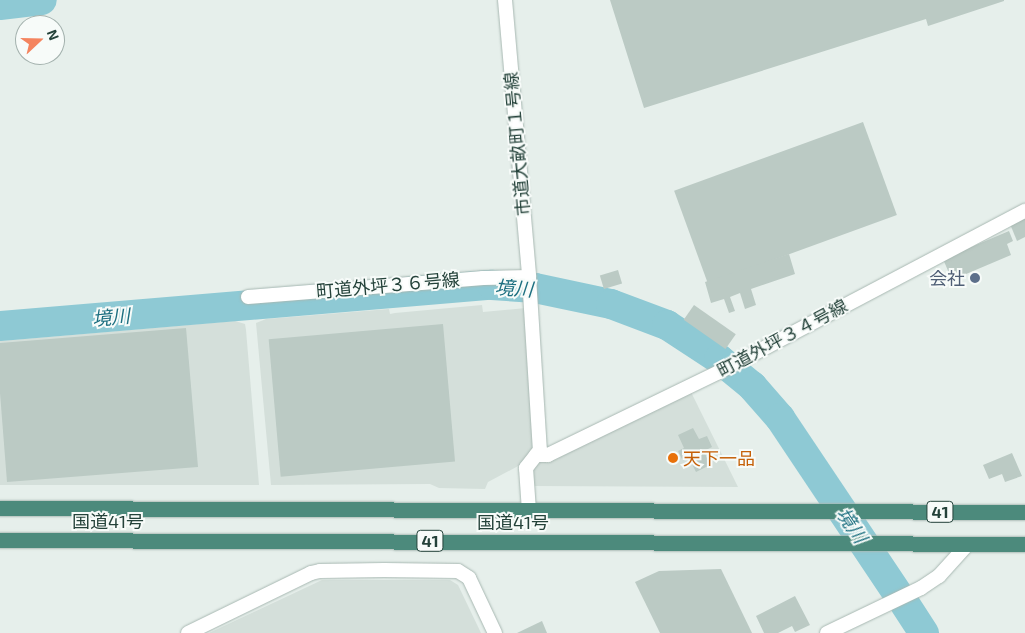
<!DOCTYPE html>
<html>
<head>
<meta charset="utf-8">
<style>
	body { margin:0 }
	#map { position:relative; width:1025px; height:633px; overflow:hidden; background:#e6efeb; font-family:"Exo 2","Noto Sans JP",sans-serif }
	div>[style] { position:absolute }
	.built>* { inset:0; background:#d4dfda }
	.river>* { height:30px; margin:-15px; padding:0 15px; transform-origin:15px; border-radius:15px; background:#8ec9d4 }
	.building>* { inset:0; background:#bbcac4; transform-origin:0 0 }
	.roads { filter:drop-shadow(0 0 1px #a8b8b2) drop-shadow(0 0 1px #a8b8b2) }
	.minor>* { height:14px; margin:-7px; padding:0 7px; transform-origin:7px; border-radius:7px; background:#fff }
	.trunk>* { height:15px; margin:-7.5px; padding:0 7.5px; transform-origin:7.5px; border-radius:7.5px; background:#4c8a7c }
	.dots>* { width:14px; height:14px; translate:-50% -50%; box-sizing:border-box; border:2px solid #f7fbf9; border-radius:50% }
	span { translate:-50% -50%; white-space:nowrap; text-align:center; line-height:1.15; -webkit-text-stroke:4px #f7fbf9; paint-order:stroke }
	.shield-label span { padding:1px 4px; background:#f7fbf9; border:1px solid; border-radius:4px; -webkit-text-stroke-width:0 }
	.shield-label { font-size:16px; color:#24423a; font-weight:700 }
	.street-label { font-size:18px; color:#24423a }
	.service-label { font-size:18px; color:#4e5e75 }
	.right { translate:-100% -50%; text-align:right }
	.food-label { font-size:18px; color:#c56008 }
	.left { translate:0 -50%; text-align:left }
	.water-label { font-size:19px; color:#1c6f80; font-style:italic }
	.north { position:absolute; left:15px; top:15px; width:50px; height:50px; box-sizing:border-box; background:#f7fbf9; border:1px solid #a3b1ad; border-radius:50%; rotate:69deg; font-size:14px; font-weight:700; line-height:20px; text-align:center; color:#24423a }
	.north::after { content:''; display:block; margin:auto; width:18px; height:22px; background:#f4845f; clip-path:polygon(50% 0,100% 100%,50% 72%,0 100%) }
</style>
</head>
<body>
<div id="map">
	<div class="built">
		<div style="clip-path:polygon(482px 305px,483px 312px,526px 308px,535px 447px,520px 465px,488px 482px,485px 489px,439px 488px,430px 484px,271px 485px,256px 323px,266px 319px,389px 309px,390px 314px,395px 313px)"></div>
		<div style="clip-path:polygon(235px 321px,245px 324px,246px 330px,259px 485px,0 485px,0 341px)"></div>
		<div style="clip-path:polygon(689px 388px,738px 487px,534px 486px,530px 467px)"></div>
		<div style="clip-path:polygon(322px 580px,450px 580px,458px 585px,481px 633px,209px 633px)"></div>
	</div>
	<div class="river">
		<div style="left:0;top:5px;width:42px;rotate:-6.8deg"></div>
		<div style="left:0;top:326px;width:494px;rotate:-4.8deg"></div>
		<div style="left:492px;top:285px;width:43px;rotate:4deg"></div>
		<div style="left:535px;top:288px;width:78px;rotate:11.9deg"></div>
		<div style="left:611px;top:304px;width:60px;rotate:20.6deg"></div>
		<div style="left:667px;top:325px;width:62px;rotate:33.2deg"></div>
		<div style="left:719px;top:359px;width:43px;rotate:39.3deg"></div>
		<div style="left:752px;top:386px;width:43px;rotate:48.8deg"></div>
		<div style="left:780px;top:418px;width:211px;rotate:56.2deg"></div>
		<div style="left:905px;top:604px;width:35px;rotate:57deg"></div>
	</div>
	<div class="building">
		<div style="clip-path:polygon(610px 0,1004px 0,1004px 1px,928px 26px,926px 19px,644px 108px)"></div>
		<div style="left:863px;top:122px;width:99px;height:201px;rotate:70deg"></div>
		<div style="clip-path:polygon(1025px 218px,1025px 237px,1017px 241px,1010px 224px)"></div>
		<div style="clip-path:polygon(1009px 231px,1013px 241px,1007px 244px,1011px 255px,952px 280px,943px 259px)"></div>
		<div style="clip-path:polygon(789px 254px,795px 274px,751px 289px,756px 305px,745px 309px,740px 293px,730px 297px,735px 311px,729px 313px,724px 299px,711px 303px,705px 282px)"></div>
		<div style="left:618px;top:270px;width:14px;height:19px;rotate:73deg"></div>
		<div style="left:694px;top:305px;width:51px;height:18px;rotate:35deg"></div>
		<div style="left:443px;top:324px;width:138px;height:175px;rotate:85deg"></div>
		<div style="clip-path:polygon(186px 328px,198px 467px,7px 482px,0 393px,0 343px)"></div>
		<div style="clip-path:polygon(693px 428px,699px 439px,707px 436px,712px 447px,704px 451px,710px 465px,696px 472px,689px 458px,683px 461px,678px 451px,684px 448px,678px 435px)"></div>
		<div style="clip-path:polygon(1012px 453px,1022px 476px,1005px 482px,1002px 474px,989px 479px,983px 465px)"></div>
		<div style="clip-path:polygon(721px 569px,752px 633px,660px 633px,635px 582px,659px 571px)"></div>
		<div style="clip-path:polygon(795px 596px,810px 625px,795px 632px,792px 626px,778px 633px,764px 633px,756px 616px)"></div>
		<div style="clip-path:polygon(542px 621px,547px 633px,517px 633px)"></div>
	</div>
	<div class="roads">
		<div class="minor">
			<div style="left:505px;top:0;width:278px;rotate:85deg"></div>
			<div style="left:529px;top:277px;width:173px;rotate:86.4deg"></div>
			<div style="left:540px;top:450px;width:23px;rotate:128deg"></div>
			<div style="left:526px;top:468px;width:43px;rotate:86deg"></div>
			<div style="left:248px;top:297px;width:236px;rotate:-4.6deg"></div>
			<div style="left:483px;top:278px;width:46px;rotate:-1.2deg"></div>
			<div style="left:536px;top:455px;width:12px"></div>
			<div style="left:548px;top:455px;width:190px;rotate:-25.9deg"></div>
			<div style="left:719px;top:372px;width:346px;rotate:-27.8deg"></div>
			<div style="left:188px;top:633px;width:137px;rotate:-26deg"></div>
			<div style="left:311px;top:573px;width:9px;rotate:-13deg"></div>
			<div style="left:320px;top:571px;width:64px;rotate:-0.9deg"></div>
			<div style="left:384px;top:570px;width:74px;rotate:0.8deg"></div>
			<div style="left:458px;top:571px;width:13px;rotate:32deg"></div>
			<div style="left:469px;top:578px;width:61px;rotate:64.7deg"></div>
			<div style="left:827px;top:633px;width:104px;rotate:-25.6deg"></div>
			<div style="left:921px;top:588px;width:22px;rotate:-34deg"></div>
			<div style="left:939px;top:576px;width:43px;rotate:-47.8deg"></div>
		</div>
		<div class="trunk">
			<div style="left:0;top:508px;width:1025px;rotate:0.22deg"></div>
			<div style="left:0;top:540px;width:1025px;rotate:0.22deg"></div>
		</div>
	</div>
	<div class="dots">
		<div style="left:975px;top:278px;background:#5c6f8a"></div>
		<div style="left:673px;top:458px;background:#e8710a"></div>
	</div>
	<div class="shield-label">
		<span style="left:940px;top:512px">41</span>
		<span style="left:430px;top:541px">41</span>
	</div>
	<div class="street-label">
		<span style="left:517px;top:144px;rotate:-95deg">市道大畝町１号線</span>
		<span style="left:388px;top:285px;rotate:-5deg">町道外坪３６号線</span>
		<span style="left:782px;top:338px;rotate:-28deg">町道外坪３４号線</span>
		<span style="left:108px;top:521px">国道41号</span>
		<span style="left:513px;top:522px">国道41号</span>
	</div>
	<div class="service-label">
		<span class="right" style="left:965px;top:278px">会社</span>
	</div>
	<div class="food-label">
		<span class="left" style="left:683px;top:458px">天下一品</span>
	</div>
	<div class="water-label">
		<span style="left:514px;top:288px;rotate:4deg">境川</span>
		<span style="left:111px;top:317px;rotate:-5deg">境川</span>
		<span style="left:852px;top:525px;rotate:56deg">境川</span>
	</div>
	<div class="north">N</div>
</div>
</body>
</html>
